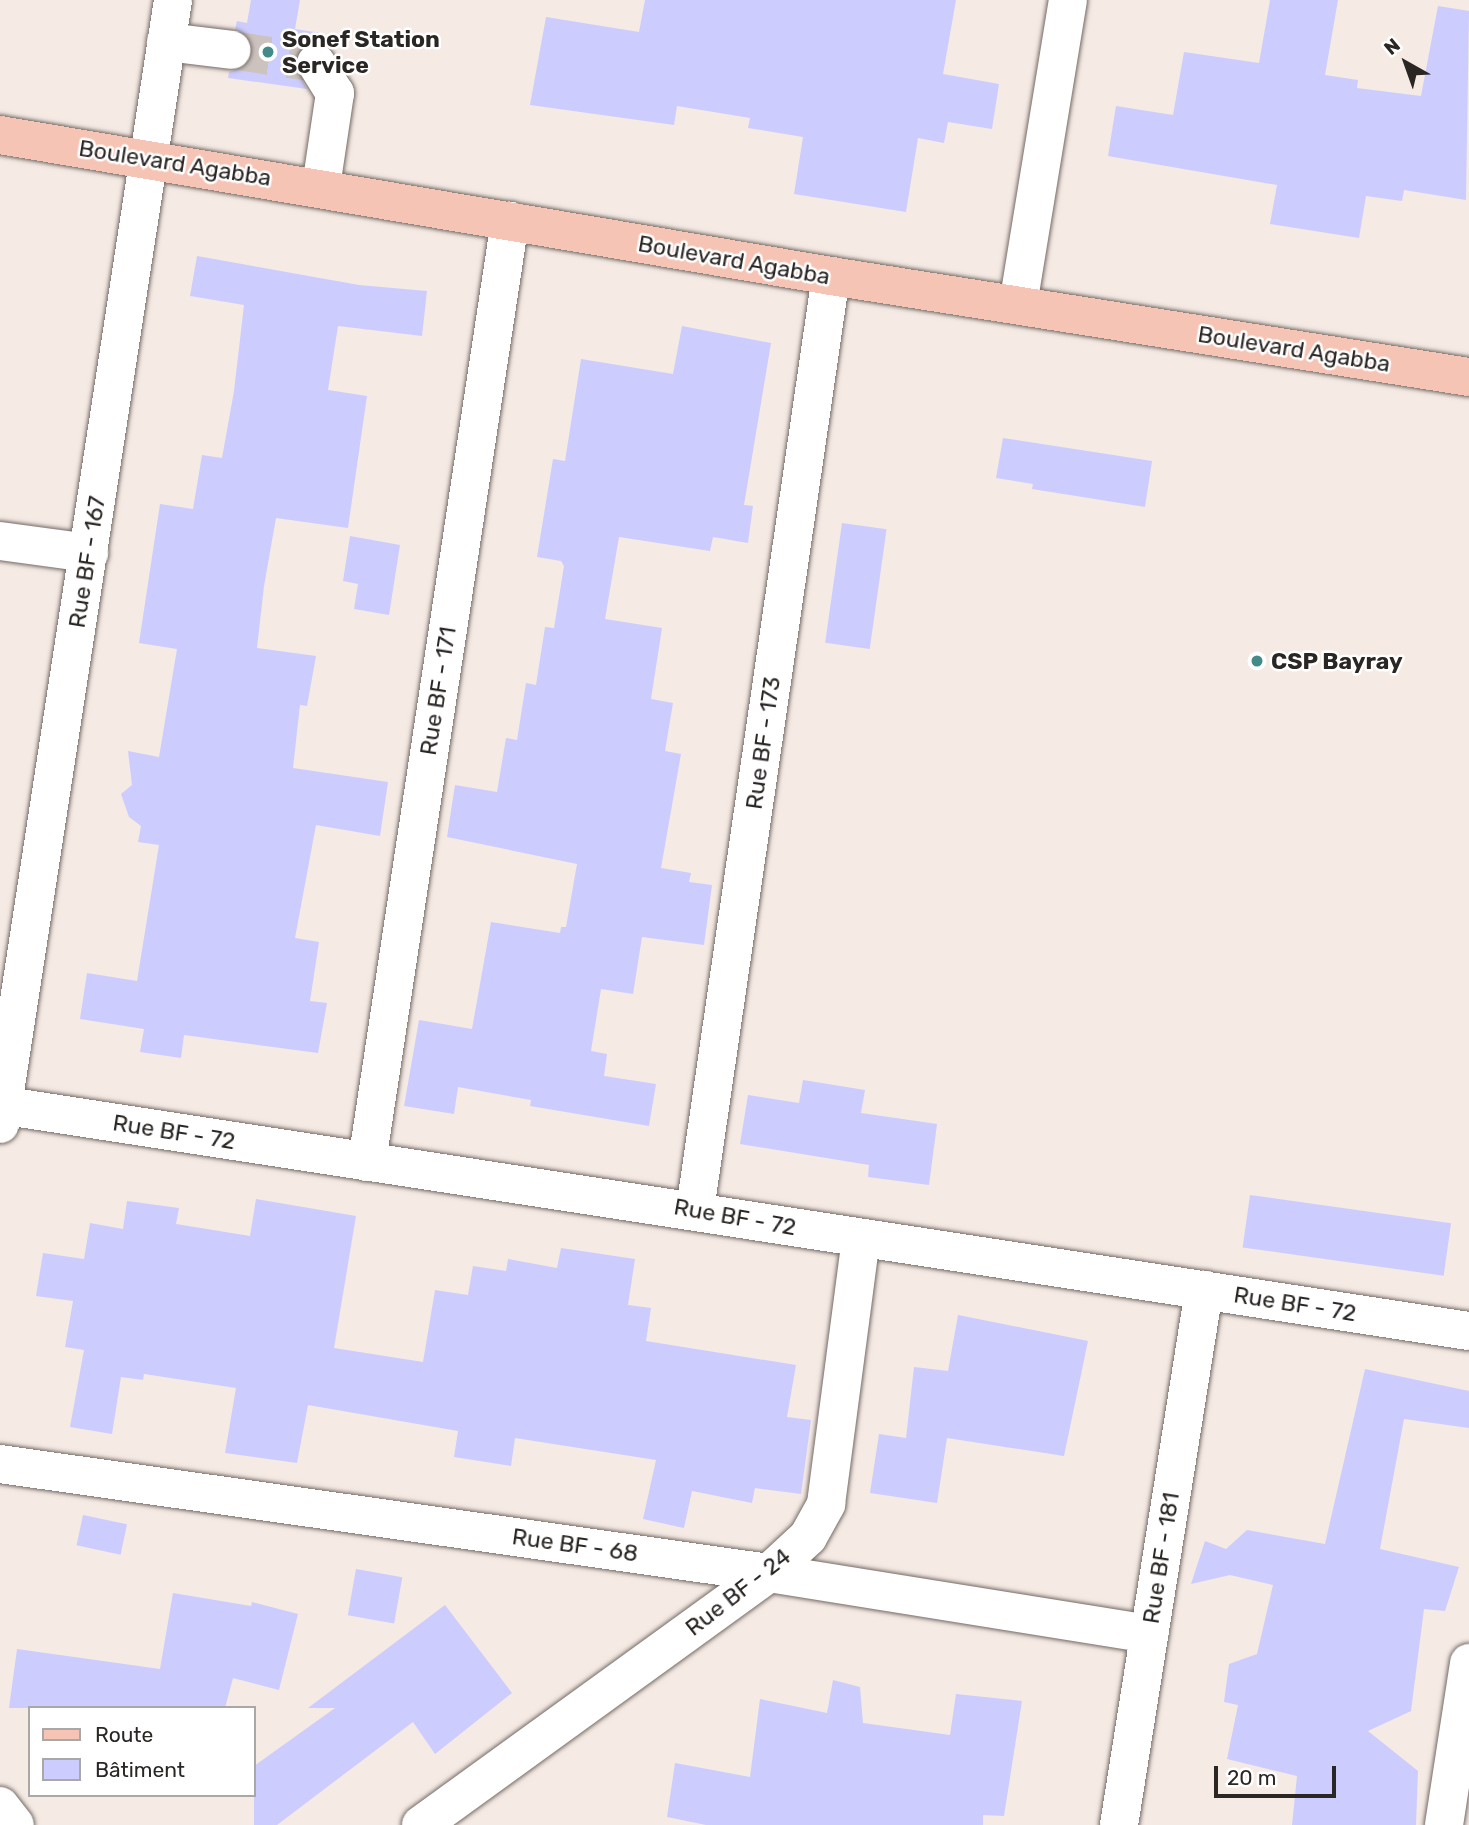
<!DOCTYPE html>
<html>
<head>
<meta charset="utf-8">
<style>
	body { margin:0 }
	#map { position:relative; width:1469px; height:1825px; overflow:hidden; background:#f5eae4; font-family:Rubik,sans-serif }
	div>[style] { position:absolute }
	.building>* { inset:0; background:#cccdfe; transform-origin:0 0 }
	.minor-tunnel>* { height:38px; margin-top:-19px; transform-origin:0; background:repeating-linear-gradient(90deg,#ccc3be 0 38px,transparent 0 57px) }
	.roads { filter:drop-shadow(0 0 2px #746a65) drop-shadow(0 0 2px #746a65) }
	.minor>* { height:38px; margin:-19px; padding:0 19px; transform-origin:19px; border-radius:19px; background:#fff }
	.major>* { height:38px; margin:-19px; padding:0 19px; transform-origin:19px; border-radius:19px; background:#f6c4b4 }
	.dots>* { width:19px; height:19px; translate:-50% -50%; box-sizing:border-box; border:4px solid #fff; border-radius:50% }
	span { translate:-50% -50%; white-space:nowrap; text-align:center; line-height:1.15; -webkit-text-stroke:5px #fff; paint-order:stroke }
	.poi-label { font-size:23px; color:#2a2624; font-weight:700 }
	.left { translate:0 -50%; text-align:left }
	.street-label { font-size:23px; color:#2a2624 }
	.legend { position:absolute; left:28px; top:1706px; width:228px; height:91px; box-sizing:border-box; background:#fff; border:2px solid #aaa8a7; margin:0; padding:9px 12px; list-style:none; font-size:21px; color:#2a2624 }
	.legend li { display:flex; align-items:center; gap:14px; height:35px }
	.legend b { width:35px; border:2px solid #aaa8a7 }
	.north { position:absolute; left:1371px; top:28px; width:70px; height:70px; -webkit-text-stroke:5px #fff; paint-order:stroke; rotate:320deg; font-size:19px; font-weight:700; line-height:28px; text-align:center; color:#2a2624 }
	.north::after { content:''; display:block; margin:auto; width:24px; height:32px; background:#2a2624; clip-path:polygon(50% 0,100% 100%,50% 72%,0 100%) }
	.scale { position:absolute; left:1214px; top:1766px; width:122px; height:32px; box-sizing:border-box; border:4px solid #2a2624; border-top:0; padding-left:9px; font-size:21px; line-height:24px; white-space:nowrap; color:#2a2624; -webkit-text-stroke:5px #fff; paint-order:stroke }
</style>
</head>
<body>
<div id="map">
	<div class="building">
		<div style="clip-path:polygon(251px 0,300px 0,295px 29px,321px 33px,319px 42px,305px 44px,296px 53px,294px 65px,307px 89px,228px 78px,229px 72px,249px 64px,254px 53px,252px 41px,235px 29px,237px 21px,247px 23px)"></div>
		<div style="clip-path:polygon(645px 0,956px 0,943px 74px,999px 84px,992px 129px,948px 122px,944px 143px,918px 138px,906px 212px,794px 194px,803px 137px,748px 128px,750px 118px,677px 106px,674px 125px,530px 105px,546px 17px,639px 32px)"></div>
		<div style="clip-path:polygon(1270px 0,1338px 0,1325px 75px,1358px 80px,1357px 88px,1421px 96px,1438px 6px,1469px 11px,1466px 200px,1404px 190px,1402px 201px,1366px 196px,1359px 238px,1270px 224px,1277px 185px,1108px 156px,1116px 106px,1173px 115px,1184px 52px,1259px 63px)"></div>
		<div style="clip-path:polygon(197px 256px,359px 285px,427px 291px,422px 336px,338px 326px,328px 390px,367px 396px,348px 528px,276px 518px,264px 586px,257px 648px,316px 656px,307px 706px,300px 705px,293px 768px,388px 782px,380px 836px,316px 825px,295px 938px,319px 942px,310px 1001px,327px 1003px,318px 1053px,184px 1035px,181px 1058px,140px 1052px,144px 1029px,80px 1019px,87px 973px,137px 981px,159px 845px,138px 842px,141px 826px,129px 817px,121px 794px,132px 785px,128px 751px,159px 757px,177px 649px,139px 643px,160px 504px,193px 509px,202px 455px,222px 458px,234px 391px,244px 305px,190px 296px)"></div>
		<div style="clip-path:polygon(682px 326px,771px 343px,744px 505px,753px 506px,748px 543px,713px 537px,710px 551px,619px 537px,605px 619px,662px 628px,651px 699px,673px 703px,665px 751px,681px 754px,661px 868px,691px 873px,689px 882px,712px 885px,704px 945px,642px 937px,633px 994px,601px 989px,591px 1051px,607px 1054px,604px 1076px,656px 1084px,649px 1126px,530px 1106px,531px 1100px,458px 1087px,454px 1114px,404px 1106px,419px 1020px,472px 1029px,491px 922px,560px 933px,561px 927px,566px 927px,577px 864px,447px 837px,455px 785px,497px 792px,506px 738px,517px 740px,526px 683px,536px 685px,545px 627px,554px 628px,564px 566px,561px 561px,537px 557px,553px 459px,565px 461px,581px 359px,673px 374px)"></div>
		<div style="clip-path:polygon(1003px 438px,1152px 461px,1145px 507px,1032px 489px,1033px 484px,996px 478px)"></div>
		<div style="left:842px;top:523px;width:45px;height:121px;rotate:8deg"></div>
		<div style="clip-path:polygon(350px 536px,400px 545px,389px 615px,354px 609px,358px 584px,343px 581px)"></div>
		<div style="clip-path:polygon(803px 1080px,865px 1090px,861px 1113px,937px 1124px,929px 1185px,868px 1177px,869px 1165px,740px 1144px,748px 1095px,799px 1103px)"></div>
		<div style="left:1250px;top:1195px;width:203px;height:53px;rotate:8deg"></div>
		<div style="clip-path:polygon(256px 1199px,356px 1216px,334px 1348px,423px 1362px,435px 1290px,468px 1295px,473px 1266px,506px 1271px,508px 1259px,557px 1268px,561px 1248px,635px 1259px,628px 1305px,651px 1308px,646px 1341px,796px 1365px,787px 1417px,811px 1420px,801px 1494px,755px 1488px,752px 1503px,692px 1491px,684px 1528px,643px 1519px,656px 1460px,515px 1438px,511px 1466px,454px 1457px,458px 1431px,308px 1405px,297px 1463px,225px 1453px,236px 1388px,144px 1374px,143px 1380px,121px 1377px,112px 1434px,70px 1427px,84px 1350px,65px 1347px,73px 1301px,36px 1296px,43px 1253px,84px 1259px,90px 1223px,123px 1229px,127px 1201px,179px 1208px,176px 1224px,250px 1236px)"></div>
		<div style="clip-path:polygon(958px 1315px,1088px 1341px,1064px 1456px,947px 1438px,937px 1503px,870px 1493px,879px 1434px,906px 1438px,914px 1367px,948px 1371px)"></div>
		<div style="clip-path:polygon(1365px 1369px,1469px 1391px,1469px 1428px,1404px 1419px,1380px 1549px,1459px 1567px,1445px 1611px,1424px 1609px,1411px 1711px,1368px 1731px,1418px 1771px,1416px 1825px,1292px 1825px,1297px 1776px,1227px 1759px,1238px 1705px,1224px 1702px,1229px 1664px,1257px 1654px,1273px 1585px,1230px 1575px,1191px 1584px,1205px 1541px,1226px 1549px,1247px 1530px,1325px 1544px)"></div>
		<div style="left:83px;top:1515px;width:45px;height:31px;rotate:12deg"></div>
		<div style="left:356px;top:1569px;width:47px;height:47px;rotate:10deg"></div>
		<div style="clip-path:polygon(173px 1593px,251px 1606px,252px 1602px,298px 1614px,279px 1690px,233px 1678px,225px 1708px,9px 1708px,17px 1649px,160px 1669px)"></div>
		<div style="clip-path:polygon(445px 1605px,512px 1693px,435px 1754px,413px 1722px,277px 1825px,254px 1825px,254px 1766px,335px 1708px,308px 1708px)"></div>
		<div style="clip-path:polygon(833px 1680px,860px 1687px,863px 1723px,950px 1735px,956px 1694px,1022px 1701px,1004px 1816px,983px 1815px,983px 1825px,706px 1825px,667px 1817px,675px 1763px,750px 1777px,760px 1699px,827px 1713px)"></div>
	</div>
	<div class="minor-tunnel">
		<div style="left:232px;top:50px;width:85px;rotate:8.8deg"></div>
	</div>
	<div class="roads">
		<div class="minor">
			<div style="left:166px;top:42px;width:66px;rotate:6.9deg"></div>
			<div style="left:316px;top:63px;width:36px;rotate:58deg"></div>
			<div style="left:335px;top:93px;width:95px;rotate:98.5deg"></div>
			<div style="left:1018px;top:305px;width:309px;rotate:-80.7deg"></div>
			<div style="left:0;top:541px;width:90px;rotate:7.7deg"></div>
			<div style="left:0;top:1105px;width:1486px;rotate:8.75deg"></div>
			<div style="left:0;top:1124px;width:1137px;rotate:-81.25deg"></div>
			<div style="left:367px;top:1162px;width:952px;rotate:-81.36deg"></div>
			<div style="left:695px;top:1210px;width:944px;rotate:-81.72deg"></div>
			<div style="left:0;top:1464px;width:777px;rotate:8.07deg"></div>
			<div style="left:769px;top:1573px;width:385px;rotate:9.1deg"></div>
			<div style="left:0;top:1806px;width:24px;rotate:52deg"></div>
			<div style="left:421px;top:1825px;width:430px;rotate:-35.9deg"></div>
			<div style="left:769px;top:1573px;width:53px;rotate:-42.7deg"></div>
			<div style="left:808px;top:1537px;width:38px;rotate:-61deg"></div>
			<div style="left:826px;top:1504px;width:267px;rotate:-82.5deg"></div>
			<div style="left:1119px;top:1825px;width:542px;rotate:-80.97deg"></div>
			<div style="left:1444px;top:1825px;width:164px;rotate:-81.2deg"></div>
		</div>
		<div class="major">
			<div style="left:0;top:135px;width:843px;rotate:9.63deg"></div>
			<div style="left:831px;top:276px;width:646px;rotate:9deg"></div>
		</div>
	</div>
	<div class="dots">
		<div style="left:268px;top:52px;background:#438b8a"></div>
		<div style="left:1257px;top:661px;background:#438b8a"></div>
	</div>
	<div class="poi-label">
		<span class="left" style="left:282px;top:52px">Sonef Station<br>Service</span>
		<span class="left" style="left:1271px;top:661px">CSP Bayray</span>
	</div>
	<div class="street-label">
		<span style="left:175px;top:163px;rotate:9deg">Boulevard Agabba</span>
		<span style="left:734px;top:260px;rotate:10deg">Boulevard Agabba</span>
		<span style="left:1294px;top:349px;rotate:9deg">Boulevard Agabba</span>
		<span style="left:87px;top:562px;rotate:-81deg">Rue BF - 167</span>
		<span style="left:438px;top:691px;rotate:-81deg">Rue BF - 171</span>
		<span style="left:763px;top:743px;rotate:-82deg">Rue BF - 173</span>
		<span style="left:174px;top:1132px;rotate:9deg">Rue BF - 72</span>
		<span style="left:735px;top:1217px;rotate:10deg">Rue BF - 72</span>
		<span style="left:1295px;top:1304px;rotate:9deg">Rue BF - 72</span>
		<span style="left:575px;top:1545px;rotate:8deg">Rue BF - 68</span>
		<span style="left:1161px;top:1558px;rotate:-81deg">Rue BF - 181</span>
		<span style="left:738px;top:1592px;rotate:-38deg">Rue BF - 24</span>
	</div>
	<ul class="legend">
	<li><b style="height:9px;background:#f6c4b4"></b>Route</li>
	<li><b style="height:19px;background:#cccdfe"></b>Bâtiment</li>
	</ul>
	<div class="north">N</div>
	<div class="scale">20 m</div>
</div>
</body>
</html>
